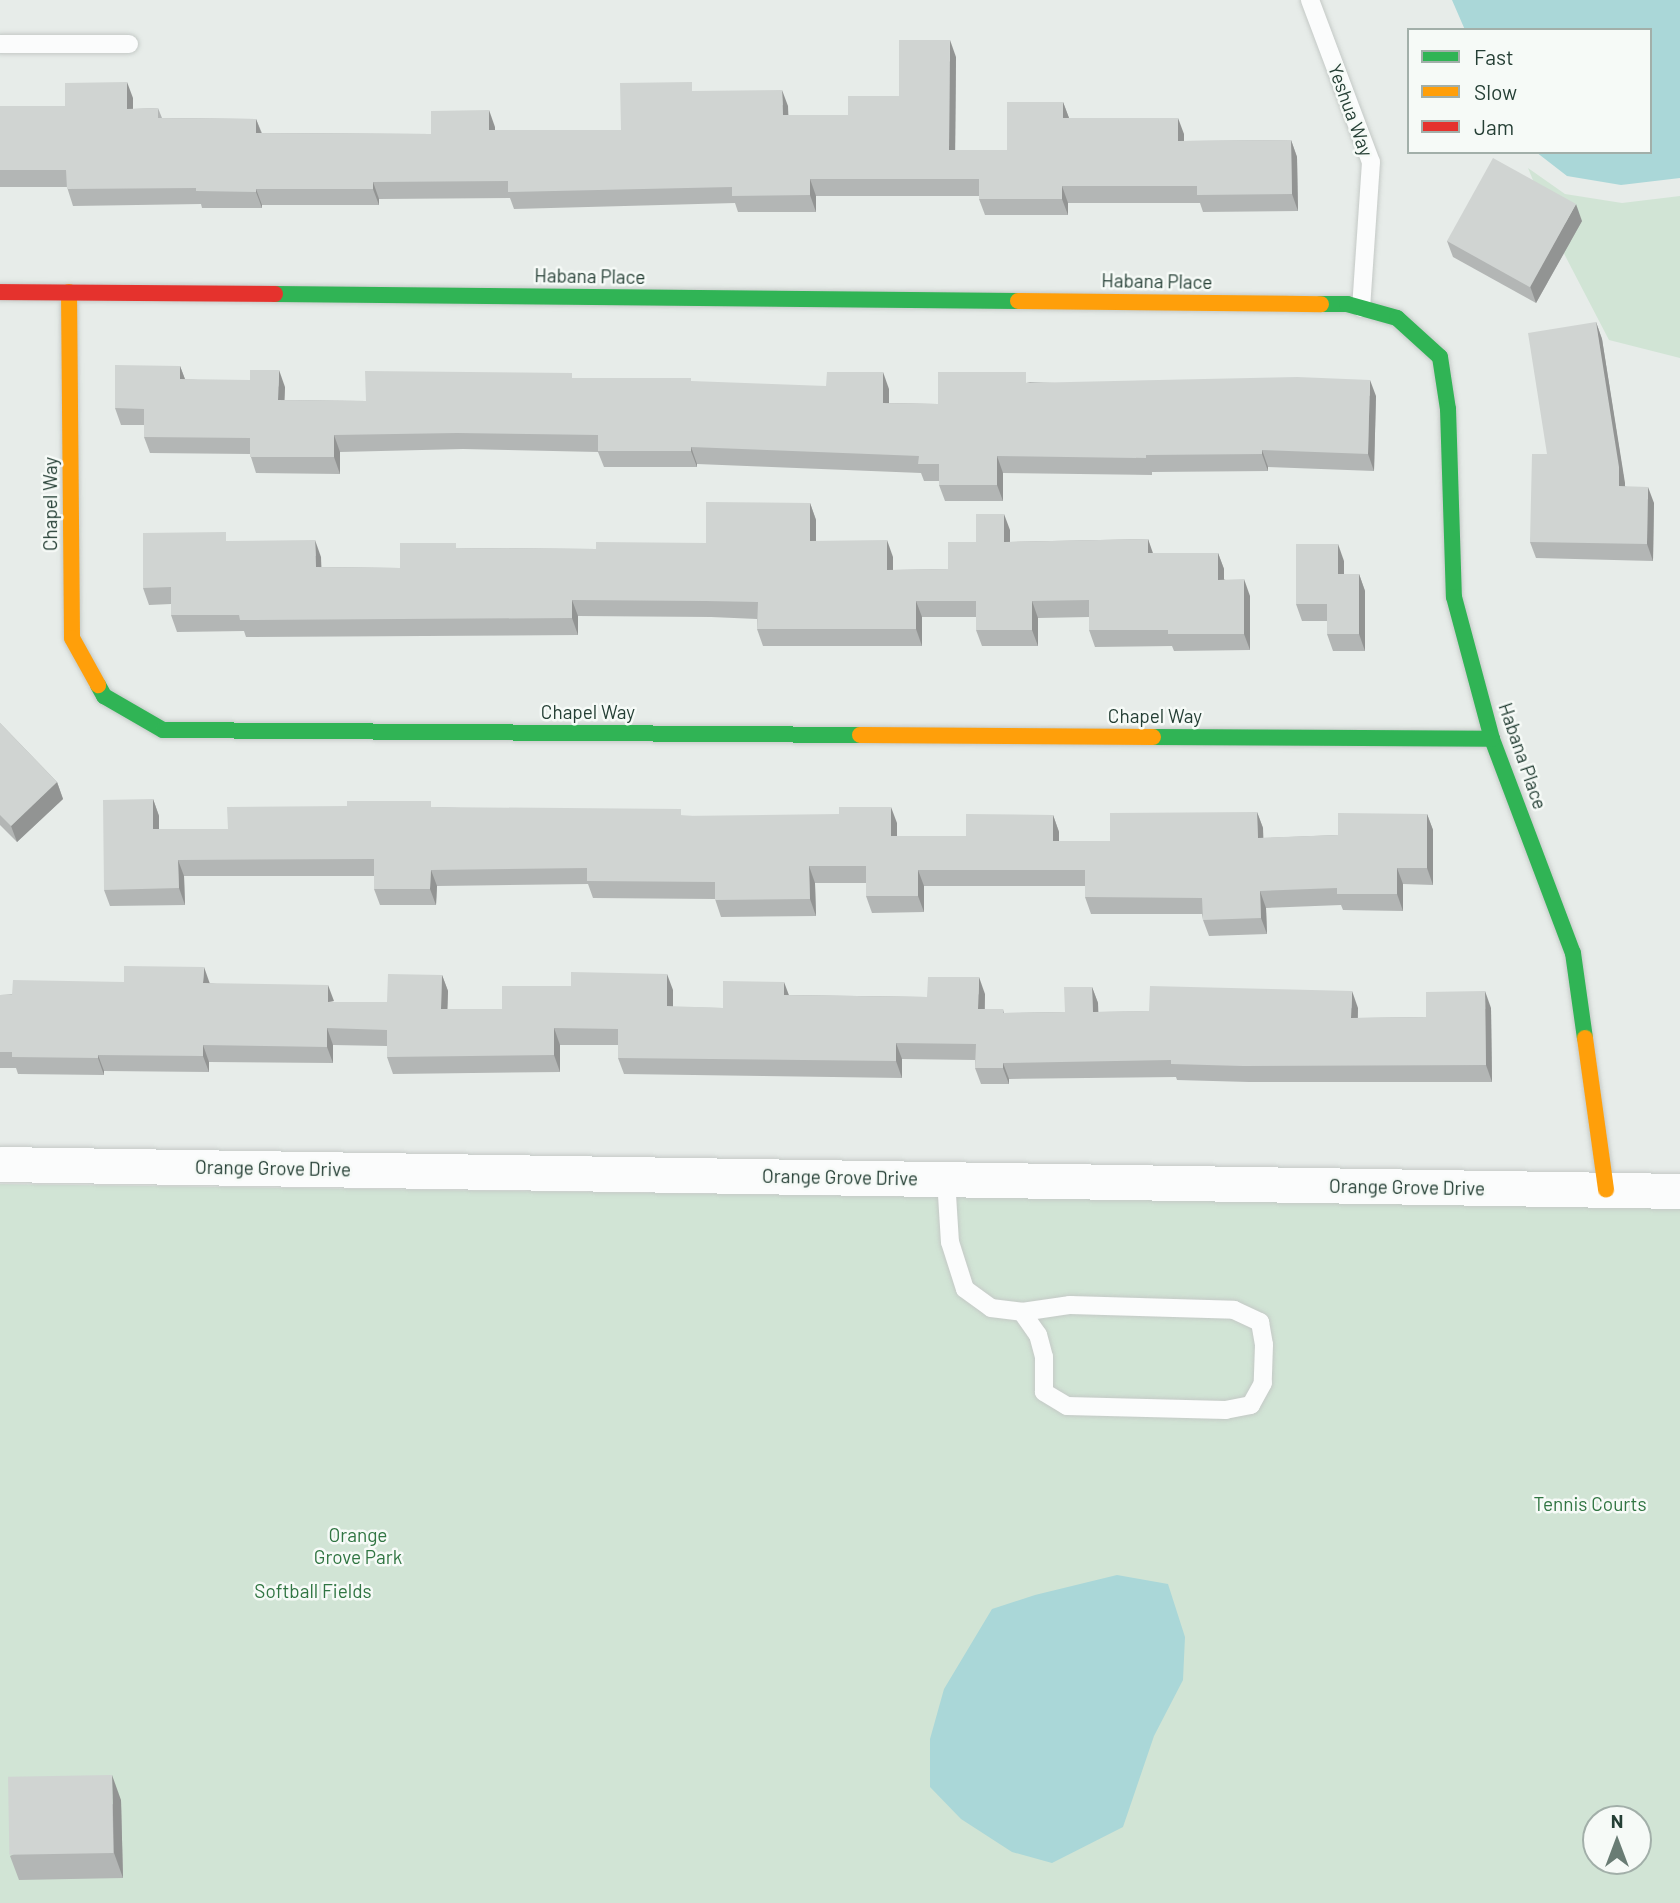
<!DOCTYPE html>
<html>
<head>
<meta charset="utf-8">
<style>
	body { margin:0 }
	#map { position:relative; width:1680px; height:1903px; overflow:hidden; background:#e7ece9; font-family:Barlow,sans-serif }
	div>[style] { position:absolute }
	.green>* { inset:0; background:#d1e4d5 }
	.water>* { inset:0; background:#aad7d8 }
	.roads { filter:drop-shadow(0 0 2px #c4c9c6) drop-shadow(0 0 2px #c4c9c6) }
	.lane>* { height:18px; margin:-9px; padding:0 9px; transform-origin:9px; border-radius:9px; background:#fbfcfc }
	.street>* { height:35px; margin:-17.5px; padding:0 17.5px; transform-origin:17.5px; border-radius:17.5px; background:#fbfcfc }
	.fast>* { height:16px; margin:-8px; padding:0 8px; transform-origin:8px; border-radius:8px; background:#30b455 }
	.slow>* { height:16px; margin:-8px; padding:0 8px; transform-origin:8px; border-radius:8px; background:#ff9f0a }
	.jam>* { height:16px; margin:-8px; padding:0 8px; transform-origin:8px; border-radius:8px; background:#e5322d }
	.wall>* { inset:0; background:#b3b6b5 }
	.shaded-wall>* { inset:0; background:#929493 }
	.building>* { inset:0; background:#d0d4d2; transform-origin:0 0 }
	span { translate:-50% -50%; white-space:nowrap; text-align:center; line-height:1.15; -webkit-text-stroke:5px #f6faf7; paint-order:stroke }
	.street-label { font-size:19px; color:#253f35 }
	.park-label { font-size:19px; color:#307542 }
	.legend { position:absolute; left:1407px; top:28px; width:245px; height:126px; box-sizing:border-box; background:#f6faf7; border:2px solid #a2afa9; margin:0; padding:9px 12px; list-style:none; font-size:21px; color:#253f35 }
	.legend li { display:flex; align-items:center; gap:14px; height:35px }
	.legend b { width:35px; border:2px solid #a2afa9 }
	.north { position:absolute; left:1582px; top:1805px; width:70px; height:70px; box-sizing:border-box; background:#f6faf7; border:2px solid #a2afa9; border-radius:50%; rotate:0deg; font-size:19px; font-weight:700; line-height:28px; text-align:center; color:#253f35 }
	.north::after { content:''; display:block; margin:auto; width:24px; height:32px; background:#697c74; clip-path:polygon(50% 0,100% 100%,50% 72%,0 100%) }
</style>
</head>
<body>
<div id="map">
	<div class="green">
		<div style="clip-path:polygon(1528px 168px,1565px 194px,1622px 203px,1680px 196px,1680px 358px,1609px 340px,1559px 244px)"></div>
		<div style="clip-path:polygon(evenodd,0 1184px,1680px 1207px,1680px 1903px,0 1903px,0 1184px,1596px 1819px,1638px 1819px,1638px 1861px,1596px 1861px,1596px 1819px)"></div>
	</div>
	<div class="water">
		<div style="clip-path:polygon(1452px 0,1680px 0,1680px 178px,1621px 185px,1567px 176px,1536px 152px,1650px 152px,1650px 30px,1465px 30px)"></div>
		<div style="clip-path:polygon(1117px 1575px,1168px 1584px,1185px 1637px,1183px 1680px,1154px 1736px,1123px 1827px,1052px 1863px,1012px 1852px,961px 1819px,930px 1787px,930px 1739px,944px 1689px,992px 1609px,1035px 1595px)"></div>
	</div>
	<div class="roads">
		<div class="lane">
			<div style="left:1310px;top:0;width:173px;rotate:69.4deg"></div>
			<div style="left:1371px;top:162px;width:146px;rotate:93.9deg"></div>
			<div style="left:0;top:44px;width:129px"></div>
			<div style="left:946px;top:1179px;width:63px;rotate:86.4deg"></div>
			<div style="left:950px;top:1242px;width:49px;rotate:72.3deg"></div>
			<div style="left:965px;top:1289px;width:32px;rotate:36deg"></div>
			<div style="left:991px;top:1308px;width:31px;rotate:7deg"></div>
			<div style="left:1022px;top:1312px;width:49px;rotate:-8.3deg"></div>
			<div style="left:1070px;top:1305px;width:164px;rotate:1.7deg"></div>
			<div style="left:1234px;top:1310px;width:29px;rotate:25deg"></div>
			<div style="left:1260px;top:1322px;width:23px;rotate:80deg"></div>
			<div style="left:1264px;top:1345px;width:38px;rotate:92deg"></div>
			<div style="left:1263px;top:1383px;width:25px;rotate:119deg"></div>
			<div style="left:1251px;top:1405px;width:25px;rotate:169deg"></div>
			<div style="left:1226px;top:1410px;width:159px;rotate:-178.6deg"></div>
			<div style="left:1067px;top:1406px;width:27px;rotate:-149deg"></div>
			<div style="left:1044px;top:1392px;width:35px;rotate:-90deg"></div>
			<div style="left:1044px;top:1357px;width:23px;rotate:-105deg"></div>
			<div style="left:1038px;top:1335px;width:28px;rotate:-125deg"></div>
		</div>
		<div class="street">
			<div style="left:0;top:1164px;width:1680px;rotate:0.92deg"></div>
		</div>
		<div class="fast">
			<div style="left:275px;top:294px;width:743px;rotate:0.54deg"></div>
			<div style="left:1321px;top:304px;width:26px"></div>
			<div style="left:1347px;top:304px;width:52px;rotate:15.6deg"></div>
			<div style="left:1397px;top:318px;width:58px;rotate:42.2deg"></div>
			<div style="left:1440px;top:357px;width:53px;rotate:81.3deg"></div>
			<div style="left:1448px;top:409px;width:188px;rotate:88.2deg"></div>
			<div style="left:1454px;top:597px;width:147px;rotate:75deg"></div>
			<div style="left:1492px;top:739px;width:229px;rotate:69.3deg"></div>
			<div style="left:1573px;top:953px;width:86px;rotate:82deg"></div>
			<div style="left:98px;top:685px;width:13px;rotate:61deg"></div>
			<div style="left:104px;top:696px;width:68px;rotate:30deg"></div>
			<div style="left:163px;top:730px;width:697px;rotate:0.41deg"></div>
			<div style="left:1153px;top:737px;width:339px;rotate:0.3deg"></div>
		</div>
		<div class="slow">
			<div style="left:69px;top:292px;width:346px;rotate:89.5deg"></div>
			<div style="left:72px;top:638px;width:54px;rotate:61deg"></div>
			<div style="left:1018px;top:301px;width:303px;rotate:0.6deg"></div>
			<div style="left:860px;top:735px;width:293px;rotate:0.4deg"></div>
			<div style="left:1585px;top:1038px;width:153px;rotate:82.1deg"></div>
		</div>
		<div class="jam">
			<div style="left:0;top:292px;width:275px;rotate:0.4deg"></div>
		</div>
	</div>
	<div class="wall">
		<div style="clip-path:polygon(956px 57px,955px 150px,1007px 150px,1063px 102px,1069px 118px,1184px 134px,1184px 141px,1291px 140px,1297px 157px,1298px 211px,1203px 212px,1200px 203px,1068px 203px,1068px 215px,985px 215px,979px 199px,979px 196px,816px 196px,816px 212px,738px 212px,735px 203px,514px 209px,510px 198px,379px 199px,379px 205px,262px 205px,262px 208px,202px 208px,201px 204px,73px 206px,67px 187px,0 187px,0 106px,65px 106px,133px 98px,133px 109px,158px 108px,162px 118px,256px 119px,262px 133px,431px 134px,495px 127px,495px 130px,621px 130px,695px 91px,788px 106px,788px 115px,848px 115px,899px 96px)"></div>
		<div style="clip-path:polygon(1582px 221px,1536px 303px,1453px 257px,1447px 241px)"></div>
		<div style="clip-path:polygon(1596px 322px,1602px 339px,1625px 486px,1654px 503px,1653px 561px,1536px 558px,1530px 542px,1547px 454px)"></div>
		<div style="clip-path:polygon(180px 366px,185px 379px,285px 387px,284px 400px,366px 401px,574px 378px,889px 389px,889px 403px,938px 404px,1030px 382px,1376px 396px,1374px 471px,1268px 467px,1268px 471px,1152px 472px,1152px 475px,1003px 473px,1003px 501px,945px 501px,939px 485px,939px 481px,924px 481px,921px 473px,697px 464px,697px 467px,604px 467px,598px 452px,463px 449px,340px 452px,340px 474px,256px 473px,250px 454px,150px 453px,144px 437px,144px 425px,121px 425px,115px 408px)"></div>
		<div style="clip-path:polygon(810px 503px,816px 520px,816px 541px,893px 557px,893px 570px,948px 569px,976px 542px,1010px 530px,1010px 542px,1148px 539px,1152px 553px,1218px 553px,1224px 569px,1224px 579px,1250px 596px,1250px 650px,1174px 651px,1172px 646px,1095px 647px,1089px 630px,1089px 617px,1038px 618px,1038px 646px,982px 646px,976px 630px,976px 617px,922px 617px,922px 646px,763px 646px,757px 629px,757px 619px,711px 617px,578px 616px,578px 635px,246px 637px,244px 631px,177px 632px,171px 615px,171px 604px,149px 605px,143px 588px,230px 541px,321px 557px,321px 567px,400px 568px,458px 548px,596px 549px,706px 543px)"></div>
		<div style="clip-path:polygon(1344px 561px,1344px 574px,1359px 574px,1365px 591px,1365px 651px,1333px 651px,1327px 634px,1327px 621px,1302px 621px,1296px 604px)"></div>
		<div style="clip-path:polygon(0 723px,57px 782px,63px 799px,17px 842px,0 825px)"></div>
		<div style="clip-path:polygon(153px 799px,159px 816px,159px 829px,228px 829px,347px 806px,433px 807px,897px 823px,897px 836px,966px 836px,1053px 815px,1059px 832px,1059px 841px,1110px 841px,1257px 812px,1263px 828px,1263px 838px,1338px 835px,1427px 814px,1433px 830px,1433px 885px,1403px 884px,1403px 911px,1343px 910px,1341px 905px,1266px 908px,1267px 934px,1209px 936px,1203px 920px,1202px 914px,1091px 914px,1085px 897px,1085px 886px,924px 886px,924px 912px,872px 913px,866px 896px,866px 883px,815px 883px,816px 916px,721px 917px,715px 899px,593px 898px,588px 884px,437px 886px,436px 905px,380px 905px,374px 889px,374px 876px,184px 876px,185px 905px,110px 906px,104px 890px)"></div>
		<div style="clip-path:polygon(442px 975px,448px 991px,447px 1009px,502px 1009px,673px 990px,673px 1007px,723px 1008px,789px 995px,927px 997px,985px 994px,985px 1009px,1003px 1009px,1004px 1013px,1065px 1012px,1092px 987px,1098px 1003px,1098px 1012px,1358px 1008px,1358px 1018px,1426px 1017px,1491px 1008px,1492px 1082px,1249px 1082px,1177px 1080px,1176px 1077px,1009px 1079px,1009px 1084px,981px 1084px,975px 1068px,975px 1060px,902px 1059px,902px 1078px,624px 1074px,618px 1058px,618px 1045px,560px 1045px,560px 1072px,393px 1074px,387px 1057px,387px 1046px,333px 1045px,333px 1063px,209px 1062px,209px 1072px,104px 1071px,104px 1075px,18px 1074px,16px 1068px,0 1068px,0 995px,210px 983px,334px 1002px,387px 1002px)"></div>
		<div style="clip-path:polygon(121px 1800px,123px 1878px,19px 1880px,10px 1856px)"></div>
	</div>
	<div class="shaded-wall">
		<div style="clip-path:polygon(950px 40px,956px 57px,955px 166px,949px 150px)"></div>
		<div style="clip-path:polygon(127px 82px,133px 98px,133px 125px,127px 109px)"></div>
		<div style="clip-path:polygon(782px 90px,788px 106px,789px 132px,783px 115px)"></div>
		<div style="clip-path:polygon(1063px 102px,1069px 118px,1063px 118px)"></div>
		<div style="clip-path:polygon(489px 110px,495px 127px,495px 146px,489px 130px)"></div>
		<div style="clip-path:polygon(1178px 118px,1184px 134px,1184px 158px,1178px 141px)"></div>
		<div style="clip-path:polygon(256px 119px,262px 135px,256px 133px)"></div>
		<div style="clip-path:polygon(1291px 140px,1297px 157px,1298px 211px,1292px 194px)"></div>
		<div style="clip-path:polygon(810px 179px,816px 196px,816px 212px,810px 195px)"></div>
		<div style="clip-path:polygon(373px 182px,379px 199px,379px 205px,373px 189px)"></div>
		<div style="clip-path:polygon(1062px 186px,1068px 203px,1068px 215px,1062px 199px)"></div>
		<div style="clip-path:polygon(256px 189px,262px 205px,262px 208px,256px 192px)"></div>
		<div style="clip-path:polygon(1576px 204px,1582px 221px,1536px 303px,1530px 286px)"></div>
		<div style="clip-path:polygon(1596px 322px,1602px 339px,1625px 483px,1625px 503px,1619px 486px)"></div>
		<div style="clip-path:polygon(180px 366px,186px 382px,180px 379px)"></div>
		<div style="clip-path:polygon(279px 370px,285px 387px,284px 416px,278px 400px)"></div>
		<div style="clip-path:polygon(883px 372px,889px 389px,889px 419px,883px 403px)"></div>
		<div style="clip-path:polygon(1370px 380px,1376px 396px,1374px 471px,1368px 454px)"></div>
		<div style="clip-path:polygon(334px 435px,340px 452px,340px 474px,334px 457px)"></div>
		<div style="clip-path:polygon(691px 447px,697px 464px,697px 467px,691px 451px)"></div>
		<div style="clip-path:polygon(1262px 450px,1268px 467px,1268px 471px,1262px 454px)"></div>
		<div style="clip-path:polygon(997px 456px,1003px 473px,1003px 501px,997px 485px)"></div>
		<div style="clip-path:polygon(1648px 487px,1654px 503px,1653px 561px,1647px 544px)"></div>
		<div style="clip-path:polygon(810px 503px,816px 520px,816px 558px,810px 541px)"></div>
		<div style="clip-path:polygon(1004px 514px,1010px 530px,1010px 559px,1004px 542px)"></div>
		<div style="clip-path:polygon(1148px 539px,1154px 556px,1148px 553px)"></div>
		<div style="clip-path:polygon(315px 540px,321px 557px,322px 583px,316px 567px)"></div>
		<div style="clip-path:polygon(887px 540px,893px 557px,893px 587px,887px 570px)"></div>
		<div style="clip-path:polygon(1338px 544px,1344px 561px,1344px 591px,1338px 574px)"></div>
		<div style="clip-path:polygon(1218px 553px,1224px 569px,1224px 596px,1218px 580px)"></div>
		<div style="clip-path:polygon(1359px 574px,1365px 591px,1365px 651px,1359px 634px)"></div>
		<div style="clip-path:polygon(1244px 579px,1250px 596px,1250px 650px,1244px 634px)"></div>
		<div style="clip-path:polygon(572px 600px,578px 616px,578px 635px,572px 618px)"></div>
		<div style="clip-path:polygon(916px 601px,922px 617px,922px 646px,916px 629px)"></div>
		<div style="clip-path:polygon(1032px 601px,1038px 618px,1038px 646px,1032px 630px)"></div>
		<div style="clip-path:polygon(57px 782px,63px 799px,17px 842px,11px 826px)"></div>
		<div style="clip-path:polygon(153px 799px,159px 816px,159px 845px,153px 829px)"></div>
		<div style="clip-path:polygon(891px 807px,897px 823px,897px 852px,891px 836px)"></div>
		<div style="clip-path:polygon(1257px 812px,1263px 828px,1264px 855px,1258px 838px)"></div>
		<div style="clip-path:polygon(1427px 814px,1433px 830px,1433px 885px,1427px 868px)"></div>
		<div style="clip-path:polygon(1053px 815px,1059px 832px,1059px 858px,1053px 841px)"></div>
		<div style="clip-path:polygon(178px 860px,184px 876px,185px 905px,179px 888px)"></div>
		<div style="clip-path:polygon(809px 866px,815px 883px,816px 916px,810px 899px)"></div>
		<div style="clip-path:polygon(1397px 868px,1403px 884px,1403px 911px,1397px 894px)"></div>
		<div style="clip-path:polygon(431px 870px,437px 886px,436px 905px,430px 889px)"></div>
		<div style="clip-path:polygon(918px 870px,924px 886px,924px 912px,918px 896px)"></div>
		<div style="clip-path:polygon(1260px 891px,1266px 908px,1267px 934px,1261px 918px)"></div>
		<div style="clip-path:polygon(204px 967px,210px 984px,203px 983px)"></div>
		<div style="clip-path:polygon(667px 974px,673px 990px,673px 1023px,667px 1006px)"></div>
		<div style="clip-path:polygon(442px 975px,448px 991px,447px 1026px,441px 1009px)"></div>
		<div style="clip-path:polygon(979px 977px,985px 994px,984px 1026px,978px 1009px)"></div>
		<div style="clip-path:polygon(784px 982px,790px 998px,784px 995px)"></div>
		<div style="clip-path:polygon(328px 985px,334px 1001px,328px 1002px)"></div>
		<div style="clip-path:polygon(1092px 987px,1098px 1003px,1099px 1028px,1093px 1012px)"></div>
		<div style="clip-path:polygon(1352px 991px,1358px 1008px,1357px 1035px,1351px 1018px)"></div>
		<div style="clip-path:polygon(1485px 991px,1491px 1008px,1492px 1082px,1486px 1065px)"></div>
		<div style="clip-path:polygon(327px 1028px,333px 1045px,333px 1063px,327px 1047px)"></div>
		<div style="clip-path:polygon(554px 1028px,560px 1045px,560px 1072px,554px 1055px)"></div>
		<div style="clip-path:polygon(896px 1043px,902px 1059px,902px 1078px,896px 1061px)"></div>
		<div style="clip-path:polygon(203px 1045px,209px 1062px,209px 1072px,203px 1056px)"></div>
		<div style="clip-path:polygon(98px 1055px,104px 1071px,104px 1075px,98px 1058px)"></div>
		<div style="clip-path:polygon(1003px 1063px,1009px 1079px,1009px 1084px,1003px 1068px)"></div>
		<div style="clip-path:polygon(112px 1775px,121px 1800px,123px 1878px,114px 1853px)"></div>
	</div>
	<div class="building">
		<div style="clip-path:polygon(899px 40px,950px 40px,949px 150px,1007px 150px,1007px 102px,1063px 102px,1063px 118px,1178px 118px,1178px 141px,1291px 140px,1292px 194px,1197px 195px,1197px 186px,1062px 186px,1062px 199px,979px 199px,979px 179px,810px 179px,810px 195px,732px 196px,732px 187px,508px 192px,508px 181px,373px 182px,373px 189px,256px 189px,256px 192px,196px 191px,196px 188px,67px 189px,66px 170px,0 170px,0 106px,65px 106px,65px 83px,127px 82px,127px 109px,158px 108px,158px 118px,256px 119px,256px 133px,431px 134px,431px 111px,489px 110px,489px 130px,621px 130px,620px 83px,692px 82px,692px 91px,782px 90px,783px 115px,848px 115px,848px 96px,899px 96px)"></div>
		<div style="left:1493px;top:158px;width:95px;height:95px;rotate:29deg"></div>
		<div style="clip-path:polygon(1596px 322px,1619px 467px,1619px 486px,1648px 487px,1647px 544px,1530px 542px,1532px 454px,1547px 454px,1528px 333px)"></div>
		<div style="clip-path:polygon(115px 365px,180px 366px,180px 379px,250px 380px,250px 370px,279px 370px,278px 400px,366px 401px,365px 371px,572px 373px,572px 378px,691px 378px,691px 381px,826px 386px,827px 372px,883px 372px,883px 403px,938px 404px,938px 372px,1026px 372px,1026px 383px,1297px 377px,1370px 380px,1368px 454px,1262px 450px,1262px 454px,1146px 455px,1146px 458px,997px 456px,997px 485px,939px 485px,939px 464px,918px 464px,919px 456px,691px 447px,691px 451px,598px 451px,598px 435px,457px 433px,334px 435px,334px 457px,250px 457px,250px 438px,144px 437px,144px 409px,115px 408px)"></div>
		<div style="clip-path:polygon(706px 502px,810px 503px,810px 541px,887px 540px,887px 570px,948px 569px,948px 542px,976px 542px,976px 514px,1004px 514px,1004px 542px,1148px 539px,1148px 553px,1218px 553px,1218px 580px,1244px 579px,1244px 634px,1168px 634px,1168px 630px,1089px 630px,1089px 600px,1032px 601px,1032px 630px,976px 630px,976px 601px,916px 601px,916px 629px,757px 629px,758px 602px,705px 601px,572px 600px,572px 618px,240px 620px,239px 615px,171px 615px,171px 587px,143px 588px,143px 533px,226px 532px,226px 541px,315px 540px,316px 567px,400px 568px,400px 543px,456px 543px,456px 548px,596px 549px,596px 542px,706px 543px)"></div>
		<div style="clip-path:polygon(1296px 544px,1338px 544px,1338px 574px,1359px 574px,1359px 634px,1327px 634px,1327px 604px,1296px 604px)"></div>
		<div style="clip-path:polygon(0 723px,57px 782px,11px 826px,0 815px)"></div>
		<div style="clip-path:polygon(153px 799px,153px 829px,228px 829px,227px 807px,347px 806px,347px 801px,431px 801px,431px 807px,681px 809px,681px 816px,839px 814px,839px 807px,891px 807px,891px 836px,966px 836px,966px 814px,1053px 815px,1053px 841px,1110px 841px,1110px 813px,1257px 812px,1258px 838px,1338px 835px,1338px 813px,1427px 814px,1427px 868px,1397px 868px,1397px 894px,1337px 894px,1337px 888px,1260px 891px,1261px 918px,1203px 920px,1202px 898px,1085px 897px,1085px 870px,918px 870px,918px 896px,866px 896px,866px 866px,809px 866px,810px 899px,715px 900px,715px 882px,587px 881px,587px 868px,431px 870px,430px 889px,374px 889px,374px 859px,178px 860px,179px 888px,104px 890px,103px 800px)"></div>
		<div style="clip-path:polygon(124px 966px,204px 967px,203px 983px,328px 985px,328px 1002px,387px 1002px,388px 974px,442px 975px,441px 1009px,502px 1009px,502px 986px,571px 986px,571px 972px,667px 974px,667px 1006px,723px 1008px,723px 981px,784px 982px,784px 995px,927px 997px,928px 977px,979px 977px,978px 1009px,1003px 1009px,1003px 1013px,1065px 1012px,1064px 987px,1092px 987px,1093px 1012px,1149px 1011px,1150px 986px,1352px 991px,1351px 1018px,1426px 1017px,1426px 992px,1485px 991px,1486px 1065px,1243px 1066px,1171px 1064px,1171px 1060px,1003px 1063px,1003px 1068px,975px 1068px,976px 1044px,896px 1043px,896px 1061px,618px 1058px,618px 1029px,554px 1028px,554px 1055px,387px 1057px,387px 1030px,327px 1028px,327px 1047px,203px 1045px,203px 1056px,98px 1055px,98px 1058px,12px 1057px,12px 1052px,0 1052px,0 995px,12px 995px,13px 980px,124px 982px)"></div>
		<div style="left:112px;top:1775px;width:78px;height:104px;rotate:89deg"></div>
	</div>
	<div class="street-label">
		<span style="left:1351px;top:110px;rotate:70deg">Yeshua Way</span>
		<span style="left:590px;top:276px;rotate:1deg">Habana Place</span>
		<span style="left:1157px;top:281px;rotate:1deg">Habana Place</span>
		<span style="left:50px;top:504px;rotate:-90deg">Chapel Way</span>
		<span style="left:588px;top:712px">Chapel Way</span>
		<span style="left:1155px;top:716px">Chapel Way</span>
		<span style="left:1523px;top:756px;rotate:71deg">Habana Place</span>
		<span style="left:273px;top:1168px;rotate:1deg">Orange Grove Drive</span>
		<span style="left:840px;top:1177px;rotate:1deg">Orange Grove Drive</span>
		<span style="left:1407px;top:1187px;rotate:1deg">Orange Grove Drive</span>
	</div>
	<div class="park-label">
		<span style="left:1590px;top:1504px">Tennis Courts</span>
		<span style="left:358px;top:1546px">Orange<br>Grove Park</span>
		<span style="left:313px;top:1591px">Softball Fields</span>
	</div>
	<ul class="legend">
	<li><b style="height:9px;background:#30b455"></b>Fast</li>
	<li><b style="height:9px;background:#ff9f0a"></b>Slow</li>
	<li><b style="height:9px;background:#e5322d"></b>Jam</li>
	</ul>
	<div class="north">N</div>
</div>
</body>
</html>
